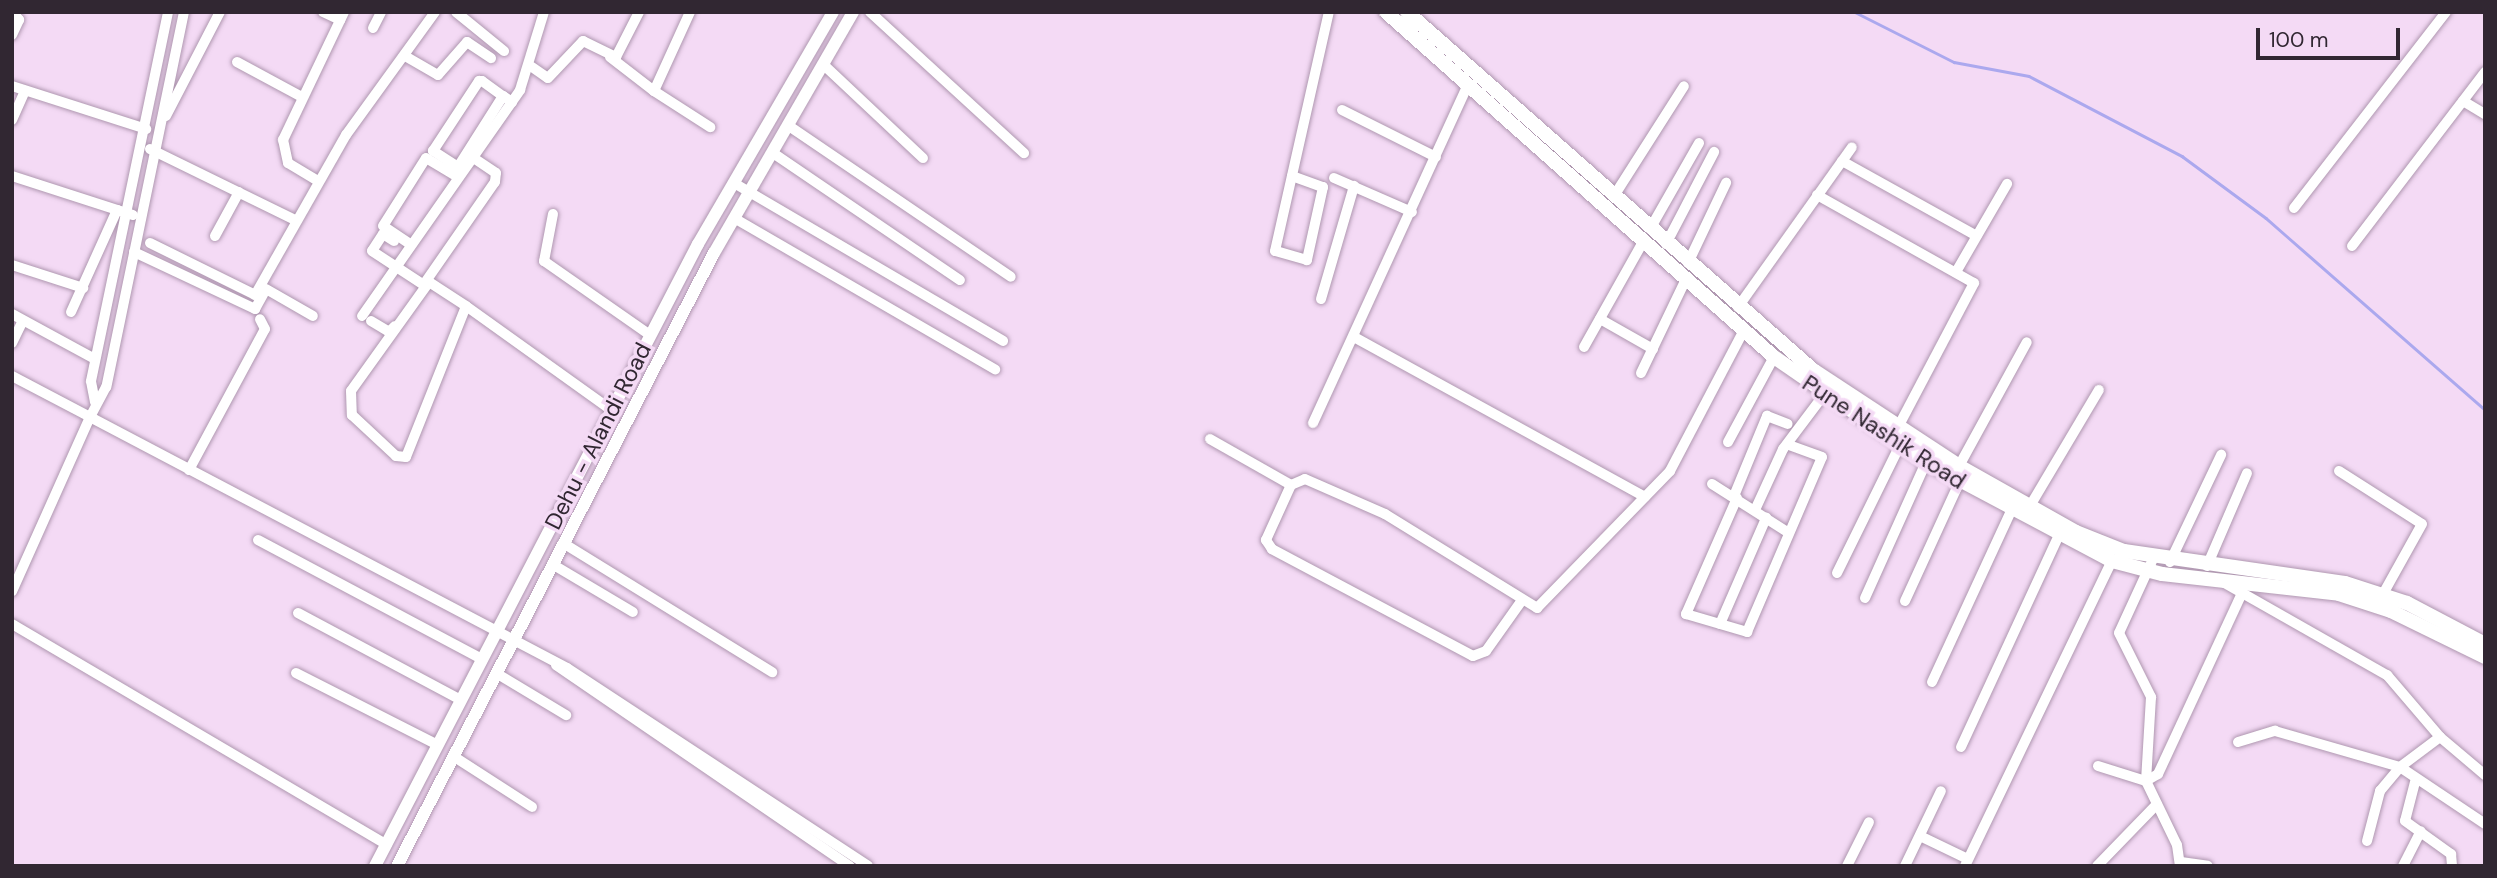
<!DOCTYPE html>
<html>
<head>
<meta charset="utf-8">
<style>
	body { margin:0 }
	#map { position:relative; width:2497px; height:878px; overflow:hidden; background:#f4daf5; font-family:"DM Sans",sans-serif }
	div>[style] { position:absolute }
	.stream>* { height:2.5px; margin:-1.25px; padding:0 1.25px; transform-origin:1.25px; border-radius:1.25px; background:#aba8ee }
	.roads { filter:drop-shadow(0 0 2px #af97b0) drop-shadow(0 0 2px #af97b0) }
	.minor>* { height:10px; margin:-5px; padding:0 5px; transform-origin:5px; border-radius:5px; background:#fff }
	.major>* { height:12px; margin:-6px; padding:0 6px; transform-origin:6px; border-radius:6px; background:#fff }
	.highway>* { height:14px; margin:-7px; padding:0 7px; transform-origin:7px; border-radius:7px; background:#fff }
	span { translate:-50% -50%; white-space:nowrap; text-align:center; line-height:1.15; -webkit-text-stroke:7px #f4daf5; paint-order:stroke }
	.street-label { font-size:23px; color:#312732 }
	.frame { position:absolute; inset:0; border:14px solid #312732; pointer-events:none }
	.scale { position:absolute; left:2256px; top:28px; width:144px; height:32px; box-sizing:border-box; border:4px solid #312732; border-top:0; padding-left:9px; font-size:21px; line-height:24px; white-space:nowrap; color:#312732; -webkit-text-stroke:5px #f4daf5; paint-order:stroke }
</style>
</head>
<body>
<div id="map">
	<div class="stream">
		<div style="left:1855px;top:12px;width:111px;rotate:26.8deg"></div>
		<div style="left:1954px;top:62px;width:76px;rotate:10.6deg"></div>
		<div style="left:2029px;top:76px;width:173px;rotate:27.6deg"></div>
		<div style="left:2182px;top:156px;width:104px;rotate:36.4deg"></div>
		<div style="left:2266px;top:218px;width:291px;rotate:41.2deg"></div>
	</div>
	<div class="roads">
		<div class="minor">
			<div style="left:184px;top:12px;width:383px;rotate:101.7deg"></div>
			<div style="left:106px;top:387px;width:34px;rotate:118deg"></div>
			<div style="left:90px;top:417px;width:539px;rotate:27.75deg"></div>
			<div style="left:567px;top:668px;width:360px;rotate:33.3deg"></div>
			<div style="left:323px;top:12px;width:19px;rotate:25deg"></div>
			<div style="left:456px;top:12px;width:62px;rotate:39.1deg"></div>
			<div style="left:870px;top:12px;width:209px;rotate:42.5deg"></div>
			<div style="left:373px;top:28px;width:18px;rotate:-63deg"></div>
			<div style="left:12px;top:35px;width:17px;rotate:-65deg"></div>
			<div style="left:19px;top:20px;width:10px;rotate:-127deg"></div>
			<div style="left:405px;top:56px;width:38px;rotate:30deg"></div>
			<div style="left:438px;top:75px;width:44px;rotate:-48.7deg"></div>
			<div style="left:467px;top:42px;width:29px;rotate:34deg"></div>
			<div style="left:610px;top:57px;width:56px;rotate:37.7deg"></div>
			<div style="left:654px;top:91px;width:87px;rotate:-65.5deg"></div>
			<div style="left:237px;top:62px;width:74px;rotate:28.3deg"></div>
			<div style="left:532px;top:67px;width:19px;rotate:35deg"></div>
			<div style="left:548px;top:78px;width:51px;rotate:-46.6deg"></div>
			<div style="left:583px;top:41px;width:37px;rotate:26deg"></div>
			<div style="left:616px;top:57px;width:51px;rotate:-62.9deg"></div>
			<div style="left:826px;top:67px;width:133px;rotate:43.2deg"></div>
			<div style="left:12px;top:86px;width:141px;rotate:17.8deg"></div>
			<div style="left:654px;top:91px;width:67px;rotate:32.7deg"></div>
			<div style="left:503px;top:96px;width:84px;rotate:122.4deg"></div>
			<div style="left:458px;top:167px;width:30px;rotate:-147deg"></div>
			<div style="left:433px;top:151px;width:84px;rotate:-56.7deg"></div>
			<div style="left:479px;top:81px;width:3px"></div>
			<div style="left:482px;top:81px;width:26px;rotate:36deg"></div>
			<div style="left:503px;top:96px;width:11px;rotate:34deg"></div>
			<div style="left:2463px;top:101px;width:26px;rotate:31deg"></div>
			<div style="left:1342px;top:110px;width:105px;rotate:26.6deg"></div>
			<div style="left:166px;top:116px;width:117px;rotate:-62.6deg"></div>
			<div style="left:12px;top:120px;width:32px;rotate:-66deg"></div>
			<div style="left:789px;top:126px;width:268px;rotate:34.2deg"></div>
			<div style="left:150px;top:149px;width:161px;rotate:26.1deg"></div>
			<div style="left:773px;top:153px;width:226px;rotate:34.2deg"></div>
			<div style="left:1842px;top:161px;width:154px;rotate:29.1deg"></div>
			<div style="left:12px;top:176px;width:127px;rotate:17.9deg"></div>
			<div style="left:1292px;top:176px;width:33px;rotate:20deg"></div>
			<div style="left:1323px;top:187px;width:75px;rotate:102.4deg"></div>
			<div style="left:1307px;top:260px;width:33px;rotate:-164deg"></div>
			<div style="left:1275px;top:251px;width:245px;rotate:-77.3deg"></div>
			<div style="left:1334px;top:178px;width:85px;rotate:23.6deg"></div>
			<div style="left:318px;top:181px;width:35px;rotate:-149deg"></div>
			<div style="left:288px;top:163px;width:24px;rotate:-102deg"></div>
			<div style="left:283px;top:140px;width:142px;rotate:-64.5deg"></div>
			<div style="left:734px;top:183px;width:312px;rotate:30.4deg"></div>
			<div style="left:1817px;top:195px;width:180px;rotate:29.3deg"></div>
			<div style="left:1974px;top:283px;width:165px;rotate:117.8deg"></div>
			<div style="left:1614px;top:196px;width:130px;rotate:-57.5deg"></div>
			<div style="left:2294px;top:208px;width:248px;rotate:-52.2deg"></div>
			<div style="left:553px;top:214px;width:48px;rotate:100.8deg"></div>
			<div style="left:544px;top:261px;width:129px;rotate:34.9deg"></div>
			<div style="left:734px;top:218px;width:302px;rotate:30.1deg"></div>
			<div style="left:1650px;top:229px;width:99px;rotate:-60.3deg"></div>
			<div style="left:215px;top:236px;width:50px;rotate:-61.4deg"></div>
			<div style="left:394px;top:241px;width:13px;rotate:-148deg"></div>
			<div style="left:383px;top:234px;width:20px;rotate:123deg"></div>
			<div style="left:372px;top:251px;width:62px;rotate:33.2deg"></div>
			<div style="left:150px;top:243px;width:117px;rotate:26.3deg"></div>
			<div style="left:255px;top:295px;width:184px;rotate:-60.4deg"></div>
			<div style="left:346px;top:135px;width:152px;rotate:-54.1deg"></div>
			<div style="left:410px;top:244px;width:32px;rotate:-146deg"></div>
			<div style="left:383px;top:226px;width:80px;rotate:-57.7deg"></div>
			<div style="left:426px;top:158px;width:37px;rotate:31deg"></div>
			<div style="left:1666px;top:244px;width:104px;rotate:-62.4deg"></div>
			<div style="left:2352px;top:246px;width:219px;rotate:-52.6deg"></div>
			<div style="left:134px;top:252px;width:134px;rotate:25.2deg"></div>
			<div style="left:255px;top:309px;width:21px;rotate:-61deg"></div>
			<div style="left:1688px;top:263px;width:89px;rotate:-64.6deg"></div>
			<div style="left:12px;top:265px;width:75px;rotate:17.9deg"></div>
			<div style="left:1956px;top:272px;width:102px;rotate:-59.9deg"></div>
			<div style="left:424px;top:284px;width:124px;rotate:-55.2deg"></div>
			<div style="left:495px;top:182px;width:9px;rotate:-84deg"></div>
			<div style="left:496px;top:173px;width:29px;rotate:-146deg"></div>
			<div style="left:266px;top:289px;width:54px;rotate:29.9deg"></div>
			<div style="left:1321px;top:299px;width:118px;rotate:-73.7deg"></div>
			<div style="left:466px;top:306px;width:44px;rotate:-147deg"></div>
			<div style="left:429px;top:282px;width:134px;rotate:125.6deg"></div>
			<div style="left:351px;top:391px;width:24px;rotate:88deg"></div>
			<div style="left:352px;top:415px;width:60px;rotate:43deg"></div>
			<div style="left:396px;top:456px;width:10px;rotate:6deg"></div>
			<div style="left:406px;top:457px;width:162px;rotate:-68.3deg"></div>
			<div style="left:466px;top:306px;width:178px;rotate:35.6deg"></div>
			<div style="left:1738px;top:307px;width:196px;rotate:-54.5deg"></div>
			<div style="left:71px;top:312px;width:112px;rotate:-65.7deg"></div>
			<div style="left:12px;top:314px;width:94px;rotate:28.5deg"></div>
			<div style="left:362px;top:316px;width:276px;rotate:-55deg"></div>
			<div style="left:520px;top:90px;width:82px;rotate:-72.9deg"></div>
			<div style="left:1600px;top:319px;width:61px;rotate:29.5deg"></div>
			<div style="left:371px;top:321px;width:21px;rotate:31deg"></div>
			<div style="left:389px;top:332px;width:8px;rotate:-45deg"></div>
			<div style="left:1354px;top:337px;width:332px;rotate:28.8deg"></div>
			<div style="left:12px;top:343px;width:25px;rotate:-64deg"></div>
			<div style="left:1584px;top:347px;width:123px;rotate:-60.7deg"></div>
			<div style="left:1641px;top:373px;width:104px;rotate:-64.4deg"></div>
			<div style="left:12px;top:376px;width:88px;rotate:27.7deg"></div>
			<div style="left:90px;top:417px;width:191px;rotate:114.1deg"></div>
			<div style="left:95px;top:402px;width:21px;rotate:-101deg"></div>
			<div style="left:91px;top:381px;width:377px;rotate:-78.2deg"></div>
			<div style="left:1313px;top:423px;width:373px;rotate:-65.4deg"></div>
			<div style="left:1210px;top:439px;width:93px;rotate:29.6deg"></div>
			<div style="left:1728px;top:442px;width:97px;rotate:-61.6deg"></div>
			<div style="left:1959px;top:466px;width:141px;rotate:-61.3deg"></div>
			<div style="left:189px;top:470px;width:160px;rotate:-61.7deg"></div>
			<div style="left:265px;top:329px;width:11px;rotate:-117deg"></div>
			<div style="left:2339px;top:471px;width:98px;rotate:32.6deg"></div>
			<div style="left:2422px;top:524px;width:80px;rotate:119.1deg"></div>
			<div style="left:1712px;top:484px;width:91px;rotate:32.5deg"></div>
			<div style="left:1734px;top:496px;width:87px;rotate:-67.6deg"></div>
			<div style="left:1767px;top:416px;width:22px;rotate:21deg"></div>
			<div style="left:1737px;top:498px;width:127px;rotate:113.7deg"></div>
			<div style="left:1686px;top:614px;width:64px;rotate:16.4deg"></div>
			<div style="left:1747px;top:632px;width:190px;rotate:-66.8deg"></div>
			<div style="left:1822px;top:457px;width:37px;rotate:-160deg"></div>
			<div style="left:2030px;top:506px;width:135px;rotate:-59.3deg"></div>
			<div style="left:1755px;top:510px;width:67px;rotate:-65.3deg"></div>
			<div style="left:1783px;top:449px;width:66px;rotate:-53deg"></div>
			<div style="left:258px;top:540px;width:254px;rotate:28deg"></div>
			<div style="left:563px;top:543px;width:246px;rotate:31.7deg"></div>
			<div style="left:2153px;top:559px;width:81px;rotate:114.7deg"></div>
			<div style="left:2119px;top:633px;width:72px;rotate:63.4deg"></div>
			<div style="left:2151px;top:697px;width:84px;rotate:93.4deg"></div>
			<div style="left:2146px;top:781px;width:71px;rotate:64.2deg"></div>
			<div style="left:2177px;top:845px;width:21px;rotate:82deg"></div>
			<div style="left:2170px;top:562px;width:119px;rotate:-64.5deg"></div>
			<div style="left:552px;top:564px;width:94px;rotate:30.7deg"></div>
			<div style="left:2207px;top:566px;width:101px;rotate:-66.7deg"></div>
			<div style="left:1837px;top:573px;width:143px;rotate:-63.8deg"></div>
			<div style="left:2223px;top:582px;width:189px;rotate:29.6deg"></div>
			<div style="left:2387px;top:675px;width:82px;rotate:49.5deg"></div>
			<div style="left:2440px;top:737px;width:59px;rotate:40.2deg"></div>
			<div style="left:1865px;top:598px;width:149px;rotate:-65.8deg"></div>
			<div style="left:1905px;top:601px;width:132px;rotate:-65.4deg"></div>
			<div style="left:1520px;top:603px;width:59px;rotate:125.3deg"></div>
			<div style="left:1486px;top:651px;width:14px;rotate:159deg"></div>
			<div style="left:1473px;top:656px;width:228px;rotate:-152deg"></div>
			<div style="left:1272px;top:549px;width:11px;rotate:-124deg"></div>
			<div style="left:1266px;top:540px;width:60px;rotate:-65.6deg"></div>
			<div style="left:1291px;top:485px;width:15px;rotate:-23deg"></div>
			<div style="left:1305px;top:479px;width:87px;rotate:23.6deg"></div>
			<div style="left:1385px;top:514px;width:179px;rotate:31.7deg"></div>
			<div style="left:1537px;top:608px;width:191px;rotate:-45.8deg"></div>
			<div style="left:1670px;top:471px;width:159px;rotate:-62.3deg"></div>
			<div style="left:298px;top:613px;width:185px;rotate:28.1deg"></div>
			<div style="left:12px;top:624px;width:435px;rotate:30.5deg"></div>
			<div style="left:1720px;top:624px;width:116px;rotate:-66.5deg"></div>
			<div style="left:556px;top:665px;width:356px;rotate:34.4deg"></div>
			<div style="left:296px;top:673px;width:159px;rotate:26.9deg"></div>
			<div style="left:496px;top:673px;width:82px;rotate:31deg"></div>
			<div style="left:1932px;top:682px;width:188px;rotate:-65.2deg"></div>
			<div style="left:2440px;top:737px;width:50px;rotate:143.1deg"></div>
			<div style="left:2400px;top:767px;width:102px;rotate:33.8deg"></div>
			<div style="left:2238px;top:742px;width:39px;rotate:-17deg"></div>
			<div style="left:2275px;top:731px;width:130px;rotate:16.1deg"></div>
			<div style="left:1961px;top:747px;width:231px;rotate:-65.2deg"></div>
			<div style="left:453px;top:756px;width:94px;rotate:32.8deg"></div>
			<div style="left:2098px;top:766px;width:50px;rotate:17.4deg"></div>
			<div style="left:2146px;top:781px;width:14px;rotate:-30deg"></div>
			<div style="left:2158px;top:774px;width:200px;rotate:-65.1deg"></div>
			<div style="left:2415px;top:782px;width:40px;rotate:104.4deg"></div>
			<div style="left:2405px;top:821px;width:57px;rotate:35.7deg"></div>
			<div style="left:2451px;top:854px;width:12px;rotate:85deg"></div>
			<div style="left:1920px;top:836px;width:53px;rotate:25.6deg"></div>
			<div style="left:2367px;top:841px;width:52px;rotate:-75.4deg"></div>
			<div style="left:2380px;top:791px;width:31px;rotate:-50deg"></div>
			<div style="left:2181px;top:862px;width:27px;rotate:8deg"></div>
			<div style="left:1847px;top:866px;width:49px;rotate:-63.4deg"></div>
			<div style="left:1905px;top:866px;width:83px;rotate:-64.4deg"></div>
			<div style="left:1965px;top:866px;width:339px;rotate:-64.3deg"></div>
			<div style="left:2097px;top:866px;width:86px;rotate:-45.9deg"></div>
			<div style="left:2403px;top:866px;width:39px;rotate:-63deg"></div>
		</div>
		<div class="major">
			<div style="left:375px;top:866px;width:701px;rotate:-62.56deg"></div>
			<div style="left:698px;top:244px;width:268px;rotate:-59.8deg"></div>
			<div style="left:397px;top:866px;width:690px;rotate:-62.66deg"></div>
			<div style="left:714px;top:253px;width:278px;rotate:-60deg"></div>
		</div>
		<div class="highway">
			<div style="left:1386px;top:12px;width:519px;rotate:41.64deg"></div>
			<div style="left:1774px;top:357px;width:185px;rotate:34.6deg"></div>
			<div style="left:1926px;top:462px;width:211px;rotate:28deg"></div>
			<div style="left:2112px;top:561px;width:52px;rotate:14.6deg"></div>
			<div style="left:2162px;top:574px;width:178px;rotate:6.4deg"></div>
			<div style="left:2339px;top:594px;width:55px;rotate:18.1deg"></div>
			<div style="left:2391px;top:611px;width:105px;rotate:26.1deg"></div>
			<div style="left:1407px;top:12px;width:541px;rotate:41.4deg"></div>
			<div style="left:1813px;top:370px;width:175px;rotate:33.3deg"></div>
			<div style="left:1959px;top:466px;width:134px;rotate:29.4deg"></div>
			<div style="left:2076px;top:532px;width:52px;rotate:21.6deg"></div>
			<div style="left:2124px;top:551px;width:223px;rotate:8.2deg"></div>
			<div style="left:2345px;top:583px;width:65px;rotate:17.9deg"></div>
			<div style="left:2407px;top:603px;width:88px;rotate:27.7deg"></div>
		</div>
	</div>
	<div class="street-label">
		<span style="left:1884px;top:432px;rotate:33deg">Pune Nashik Road</span>
		<span style="left:598px;top:436px;rotate:-63deg">Dehu - Alandi Road</span>
	</div>
	<div class="frame"></div>
	<div class="scale">100 m</div>
</div>
</body>
</html>
